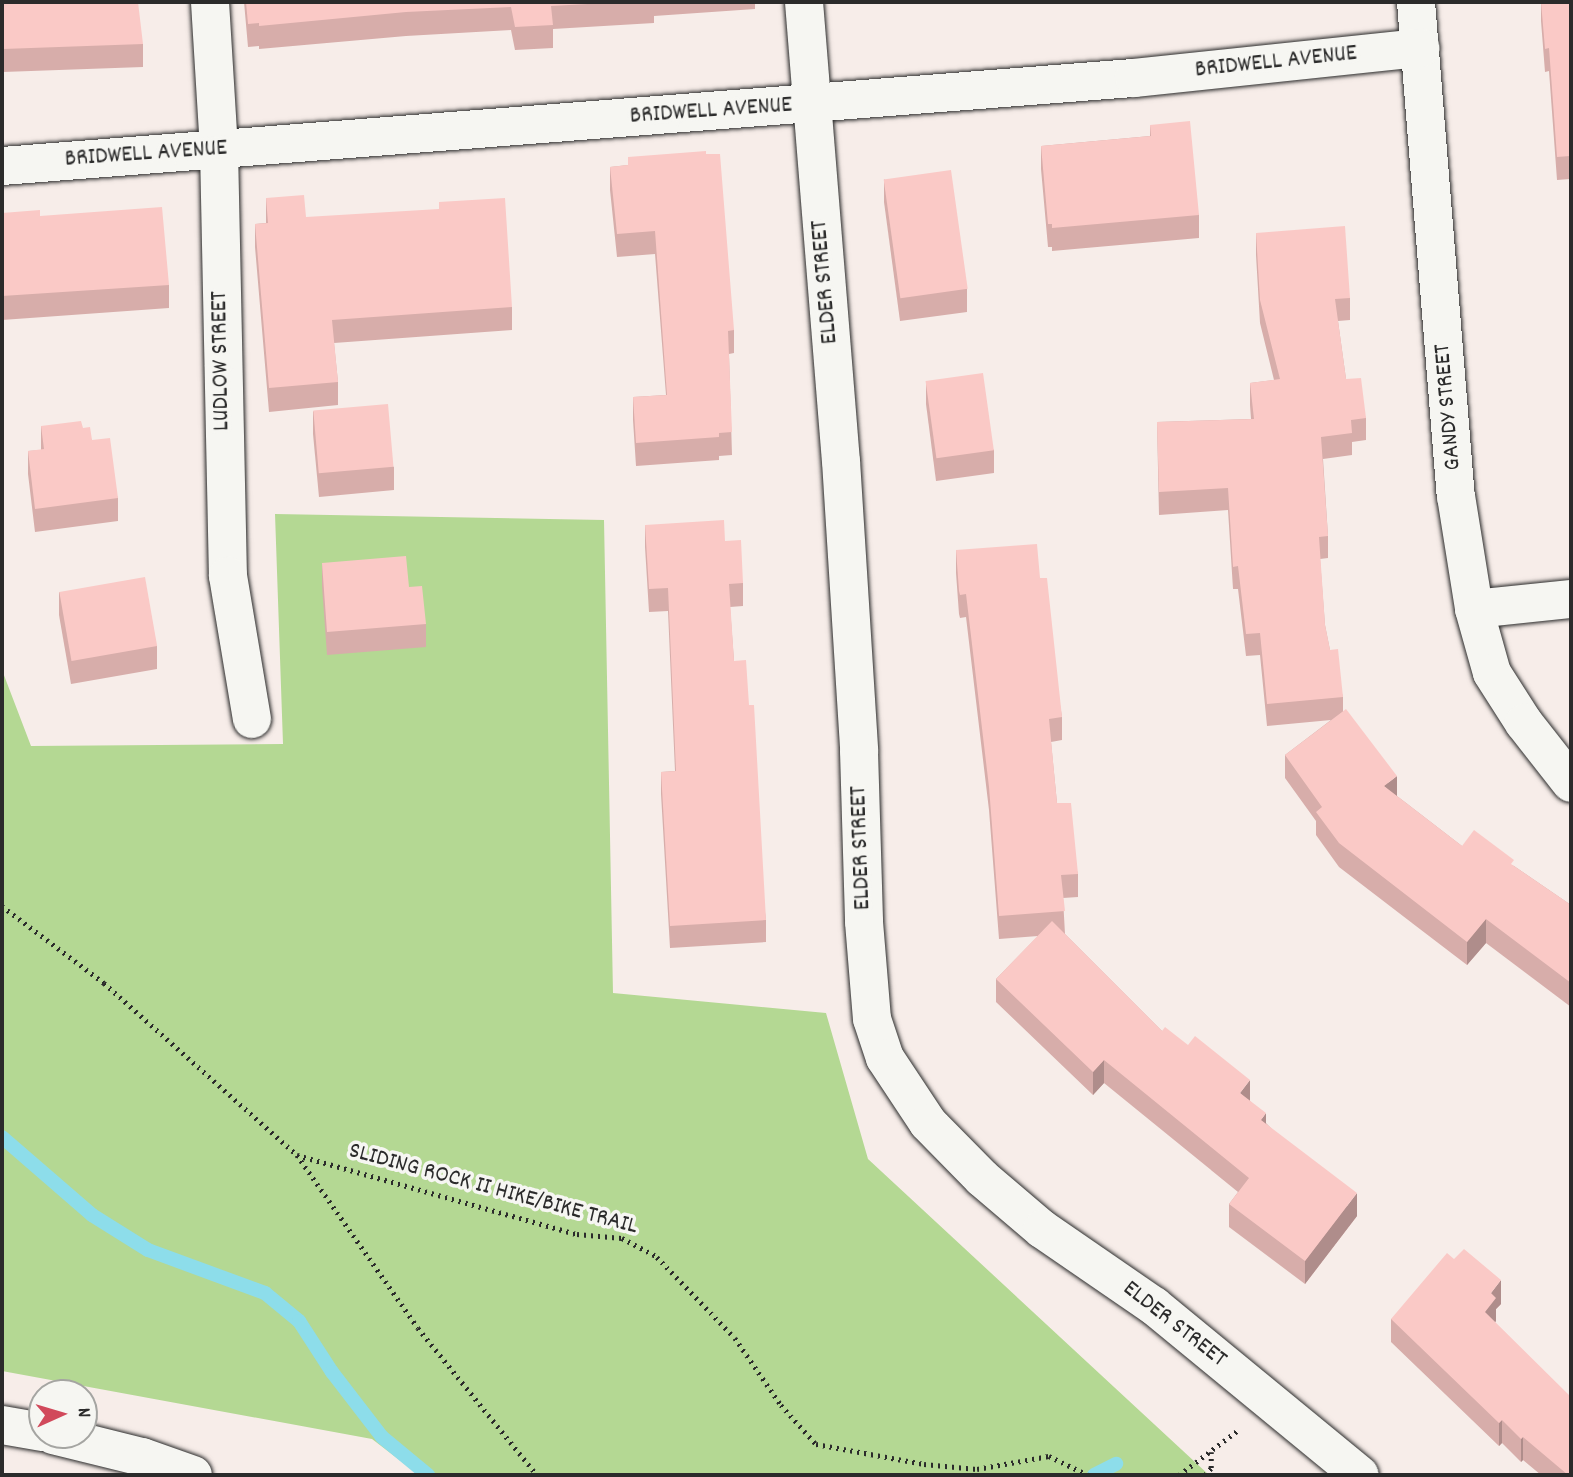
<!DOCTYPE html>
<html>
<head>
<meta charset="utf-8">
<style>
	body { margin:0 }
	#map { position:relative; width:1573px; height:1477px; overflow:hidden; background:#f7ede9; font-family:Dekko,sans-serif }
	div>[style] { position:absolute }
	.green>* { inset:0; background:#b4d893 }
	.stream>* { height:14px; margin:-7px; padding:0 7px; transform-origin:7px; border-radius:7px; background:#8dddea }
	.path>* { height:4.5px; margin-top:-2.25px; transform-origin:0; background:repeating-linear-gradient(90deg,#2b2b2b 0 2px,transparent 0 7px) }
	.roads { filter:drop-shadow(0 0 2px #2b2b2b) drop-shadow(0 0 2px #2b2b2b) }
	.minor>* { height:38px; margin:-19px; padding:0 19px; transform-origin:19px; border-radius:19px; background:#f6f6f2 }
	.wall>* { inset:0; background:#d7adaa }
	.shaded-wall>* { inset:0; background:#af8d8b }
	.building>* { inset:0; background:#fac9c6; transform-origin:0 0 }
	span { translate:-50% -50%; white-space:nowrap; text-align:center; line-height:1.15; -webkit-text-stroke:7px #f6f6f2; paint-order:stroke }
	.street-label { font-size:24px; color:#2b2b2b }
	.frame { position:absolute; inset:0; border:4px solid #2b2b2b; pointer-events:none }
	.north { position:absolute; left:28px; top:1379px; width:70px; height:70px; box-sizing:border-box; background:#f6f6f2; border:2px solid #a5a5a2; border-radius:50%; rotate:86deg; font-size:19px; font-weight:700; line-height:28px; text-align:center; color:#2b2b2b }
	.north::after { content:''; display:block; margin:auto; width:24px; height:32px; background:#d1495b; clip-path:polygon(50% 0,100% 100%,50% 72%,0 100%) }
</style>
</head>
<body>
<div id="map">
	<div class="green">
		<div style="clip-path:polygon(275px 514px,604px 520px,613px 993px,826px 1013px,868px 1159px,1209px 1475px,419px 1475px,372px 1439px,2px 1371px,2px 670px,31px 746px,283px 744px)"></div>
	</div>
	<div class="stream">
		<div style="left:2px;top:1137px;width:119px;rotate:40.9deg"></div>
		<div style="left:92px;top:1215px;width:66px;rotate:32deg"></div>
		<div style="left:148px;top:1250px;width:125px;rotate:20.2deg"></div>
		<div style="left:265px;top:1293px;width:44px;rotate:39.5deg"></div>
		<div style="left:299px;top:1321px;width:61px;rotate:57.1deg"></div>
		<div style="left:332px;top:1372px;width:82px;rotate:52.4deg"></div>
		<div style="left:382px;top:1437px;width:60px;rotate:39.6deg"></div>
		<div style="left:1094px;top:1475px;width:25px;rotate:-27deg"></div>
	</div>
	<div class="path">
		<div style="left:2px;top:906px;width:128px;rotate:37deg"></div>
		<div style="left:104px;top:983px;width:259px;rotate:41.7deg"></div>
		<div style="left:297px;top:1155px;width:211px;rotate:55deg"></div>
		<div style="left:418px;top:1328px;width:189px;rotate:51deg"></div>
		<div style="left:297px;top:1155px;width:291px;rotate:15.8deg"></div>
		<div style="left:577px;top:1234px;width:45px;rotate:5.1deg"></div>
		<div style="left:622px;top:1238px;width:40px;rotate:28deg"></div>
		<div style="left:657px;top:1257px;width:112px;rotate:46.1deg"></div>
		<div style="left:735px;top:1338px;width:81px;rotate:55.5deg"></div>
		<div style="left:781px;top:1405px;width:52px;rotate:48.1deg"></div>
		<div style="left:816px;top:1444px;width:110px;rotate:10.5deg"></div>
		<div style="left:924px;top:1464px;width:53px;rotate:5.4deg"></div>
		<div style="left:977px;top:1469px;width:73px;rotate:-10.2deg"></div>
		<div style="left:1049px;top:1456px;width:43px;rotate:26deg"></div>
		<div style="left:1179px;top:1475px;width:73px;rotate:-37.2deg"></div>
		<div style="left:1205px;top:1475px;width:9px;rotate:-49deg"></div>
		<div style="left:1211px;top:1468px;width:16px;rotate:-90deg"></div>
	</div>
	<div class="roads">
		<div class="minor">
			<div style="left:210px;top:2px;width:147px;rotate:86.5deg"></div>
			<div style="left:219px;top:149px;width:427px;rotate:88.8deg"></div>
			<div style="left:228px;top:576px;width:145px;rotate:80.5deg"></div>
			<div style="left:804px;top:2px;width:460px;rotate:85.4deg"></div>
			<div style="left:841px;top:461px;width:291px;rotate:86.4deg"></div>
			<div style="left:859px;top:751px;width:171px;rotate:88.3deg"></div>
			<div style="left:864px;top:922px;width:97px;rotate:85.3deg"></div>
			<div style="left:872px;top:1019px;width:41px;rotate:71.6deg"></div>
			<div style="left:885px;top:1058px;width:78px;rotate:56.5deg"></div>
			<div style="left:928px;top:1123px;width:77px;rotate:45.5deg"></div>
			<div style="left:982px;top:1178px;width:79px;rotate:40.4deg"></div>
			<div style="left:1042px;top:1229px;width:136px;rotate:34.5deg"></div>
			<div style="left:1154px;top:1306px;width:266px;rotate:39.4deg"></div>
			<div style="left:1416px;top:2px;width:496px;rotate:85.4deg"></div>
			<div style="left:1456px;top:496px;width:114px;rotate:80.9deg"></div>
			<div style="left:1474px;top:609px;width:66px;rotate:74.3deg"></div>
			<div style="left:1492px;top:673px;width:59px;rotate:57.4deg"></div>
			<div style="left:1524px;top:723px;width:76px;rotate:51.9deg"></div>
			<div style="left:2px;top:166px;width:1135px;rotate:-4.45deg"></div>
			<div style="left:1134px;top:78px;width:288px;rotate:-6deg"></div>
			<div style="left:1474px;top:609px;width:98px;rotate:-5.9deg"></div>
			<div style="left:2px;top:1425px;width:41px;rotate:9.9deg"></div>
			<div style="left:53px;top:1435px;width:92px;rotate:13.9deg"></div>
			<div style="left:142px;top:1457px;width:54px;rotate:19.4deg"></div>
		</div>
	</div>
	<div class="wall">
		<div style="clip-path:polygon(2px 2px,143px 44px,143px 67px,3px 72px,3px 60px,2px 60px)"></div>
		<div style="clip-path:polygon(244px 2px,755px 2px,755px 9px,654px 16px,654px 23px,553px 29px,553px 48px,515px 50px,511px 30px,406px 36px,259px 49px,259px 46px,248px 47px)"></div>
		<div style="clip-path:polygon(1541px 2px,1571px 2px,1571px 196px,1570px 179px,1557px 180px,1549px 71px,1545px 72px,1541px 21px)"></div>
		<div style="clip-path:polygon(1150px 125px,1199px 215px,1199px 238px,1052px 251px,1052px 247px,1048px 247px,1041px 169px,1041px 146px,1150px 136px)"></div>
		<div style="clip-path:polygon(628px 157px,734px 330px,734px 353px,729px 354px,732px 455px,719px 456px,719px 460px,636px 466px,633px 420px,633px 397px,666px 395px,655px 254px,617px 257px,610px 190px,610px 167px,628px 165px)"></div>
		<div style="clip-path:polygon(884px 179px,967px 289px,967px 312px,900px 321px,884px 202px)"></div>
		<div style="clip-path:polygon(266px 198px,306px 217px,512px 307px,512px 330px,334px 343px,338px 382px,338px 405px,269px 412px,255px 247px,255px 224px,266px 223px)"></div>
		<div style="clip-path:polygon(2px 213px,40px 216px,169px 285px,169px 308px,2px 320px)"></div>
		<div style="clip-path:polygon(1256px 233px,1350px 298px,1350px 320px,1338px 321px,1346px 379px,1366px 418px,1366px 440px,1352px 442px,1352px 455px,1323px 459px,1328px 536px,1328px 558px,1320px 559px,1325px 625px,1330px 650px,1343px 697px,1343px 711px,1397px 796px,1462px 846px,1514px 866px,1571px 905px,1571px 1007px,1486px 943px,1467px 965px,1339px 867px,1316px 835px,1316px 821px,1285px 778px,1285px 755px,1331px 720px,1267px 726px,1260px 655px,1246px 656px,1238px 589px,1233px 589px,1228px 510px,1159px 515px,1157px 422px,1251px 419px,1250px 405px,1250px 383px,1274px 380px,1260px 323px,1256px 255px)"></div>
		<div style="clip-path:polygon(926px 381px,994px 450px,994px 473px,936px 481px,926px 404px)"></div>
		<div style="clip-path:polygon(313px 411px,394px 467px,394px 490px,319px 497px,313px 434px)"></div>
		<div style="clip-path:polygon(41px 426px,83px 428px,92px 440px,118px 498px,118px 521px,35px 532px,28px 474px,28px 451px,41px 450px)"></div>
		<div style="clip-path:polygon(645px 525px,725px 541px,743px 583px,743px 606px,730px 607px,734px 661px,766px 920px,766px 942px,670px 948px,661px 794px,661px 772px,675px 771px,668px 611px,649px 612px,645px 547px)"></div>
		<div style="clip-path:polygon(956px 550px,1040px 578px,1062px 717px,1062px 740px,1051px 742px,1057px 803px,1078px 874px,1078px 897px,1063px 898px,1065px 934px,1162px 1031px,1250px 1101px,1266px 1123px,1357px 1216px,1305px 1284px,1229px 1227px,1229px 1204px,1238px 1192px,1104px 1083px,1093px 1095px,996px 1002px,996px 979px,1038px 936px,999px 939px,989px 810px,966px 617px,960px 618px,959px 614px,956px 573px)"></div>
		<div style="clip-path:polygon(322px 563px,409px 587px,426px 624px,426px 647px,327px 655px,322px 586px)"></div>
		<div style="clip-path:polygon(59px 592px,157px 646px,157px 669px,71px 684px,59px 615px)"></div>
		<div style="clip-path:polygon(1501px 1304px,1496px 1309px,1496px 1321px,1495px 1322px,1571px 1475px,1541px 1475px,1523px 1460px,1521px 1462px,1502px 1443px,1499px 1446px,1391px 1342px,1391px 1319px)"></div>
	</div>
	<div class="shaded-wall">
		<div style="clip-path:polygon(1397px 776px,1397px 799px,1384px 786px)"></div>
		<div style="clip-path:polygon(1486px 919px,1486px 943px,1467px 965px,1467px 942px)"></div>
		<div style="clip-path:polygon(1104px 1060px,1104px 1083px,1093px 1095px,1093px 1072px)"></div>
		<div style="clip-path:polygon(1250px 1080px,1250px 1103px,1240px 1093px)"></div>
		<div style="clip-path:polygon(1266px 1113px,1266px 1136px,1261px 1120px)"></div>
		<div style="clip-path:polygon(1357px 1193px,1357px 1216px,1305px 1284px,1305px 1261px)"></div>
		<div style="clip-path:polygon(1501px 1280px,1501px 1304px,1496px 1309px,1496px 1321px,1485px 1335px,1485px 1312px,1491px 1293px)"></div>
		<div style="clip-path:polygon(1502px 1420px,1502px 1443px,1499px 1446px,1499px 1423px)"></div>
		<div style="clip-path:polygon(1523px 1437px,1523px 1460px,1521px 1462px,1521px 1439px)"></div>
	</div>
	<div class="building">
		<div style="clip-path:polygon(2px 2px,138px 2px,143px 44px,3px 49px,3px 37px,2px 37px)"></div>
		<div style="clip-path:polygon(246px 2px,624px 2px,551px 6px,553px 25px,515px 27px,511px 7px,406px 12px,259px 26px,259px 23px,248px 24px)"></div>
		<div style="clip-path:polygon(1541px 2px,1571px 2px,1571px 172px,1570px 156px,1557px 157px,1549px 48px,1545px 49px)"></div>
		<div style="clip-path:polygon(1190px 121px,1199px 215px,1052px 228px,1052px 224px,1048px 224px,1041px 146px,1151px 136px,1150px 125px)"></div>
		<div style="clip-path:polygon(706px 151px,706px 154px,720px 154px,734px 330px,728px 331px,732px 432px,719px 433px,719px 437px,636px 443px,633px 397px,667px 395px,655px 231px,617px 234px,610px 167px,628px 165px,628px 157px)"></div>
		<div style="left:951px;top:170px;width:120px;height:68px;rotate:82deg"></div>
		<div style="clip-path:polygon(304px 195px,306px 217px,439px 209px,439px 202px,505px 198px,512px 307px,332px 320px,338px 382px,269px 388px,255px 224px,268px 223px,266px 198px)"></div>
		<div style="clip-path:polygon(162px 207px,169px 285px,2px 296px,2px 213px,40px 210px,40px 216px)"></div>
		<div style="clip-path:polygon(1345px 226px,1350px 298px,1335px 299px,1346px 379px,1361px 378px,1366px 418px,1351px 420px,1352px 433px,1321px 437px,1328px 536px,1319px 537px,1325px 625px,1330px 650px,1338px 649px,1343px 697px,1267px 704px,1260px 633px,1246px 634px,1238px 566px,1233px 567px,1228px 488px,1159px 492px,1157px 422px,1254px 419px,1250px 383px,1280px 379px,1260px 300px,1256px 233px)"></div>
		<div style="left:983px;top:373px;width:78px;height:58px;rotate:82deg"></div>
		<div style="left:388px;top:404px;width:63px;height:75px;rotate:85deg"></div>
		<div style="clip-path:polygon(81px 421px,83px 428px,90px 427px,92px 440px,110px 438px,118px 498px,35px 509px,28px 451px,44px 449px,41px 426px)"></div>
		<div style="clip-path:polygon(724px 520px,725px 541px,741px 540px,743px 583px,729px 584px,734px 661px,746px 660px,749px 705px,754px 705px,766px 920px,670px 926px,661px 772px,676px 771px,668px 588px,649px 589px,645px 525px)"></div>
		<div style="clip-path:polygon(1037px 544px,1040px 578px,1047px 578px,1062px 717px,1049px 719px,1057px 803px,1071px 803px,1078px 874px,1061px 875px,1065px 911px,999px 916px,989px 787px,966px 594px,960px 595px,959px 591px,956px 550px)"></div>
		<div style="clip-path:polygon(406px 556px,409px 587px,422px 586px,426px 624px,327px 632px,322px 563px)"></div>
		<div style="left:145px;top:577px;width:70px;height:87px;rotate:80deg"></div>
		<div style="clip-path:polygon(1346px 709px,1397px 776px,1384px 786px,1462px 846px,1474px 830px,1514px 860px,1511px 864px,1571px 905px,1571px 983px,1486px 919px,1467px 942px,1339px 843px,1316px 812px,1322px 807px,1285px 755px)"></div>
		<div style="clip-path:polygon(1052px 921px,1162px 1031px,1165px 1027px,1188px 1045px,1195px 1036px,1250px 1080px,1240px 1093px,1266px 1113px,1261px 1120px,1357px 1193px,1305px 1261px,1229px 1204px,1249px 1178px,1104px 1060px,1093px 1072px,996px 979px)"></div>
		<div style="clip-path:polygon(1464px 1249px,1501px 1280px,1491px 1293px,1496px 1298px,1485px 1312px,1571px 1397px,1571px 1475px,1568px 1475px,1523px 1437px,1521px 1439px,1502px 1420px,1499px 1423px,1391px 1319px,1447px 1253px,1454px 1259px)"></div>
	</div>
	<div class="street-label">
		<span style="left:1276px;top:63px;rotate:-6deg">BRIDWELL AVENUE</span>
		<span style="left:711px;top:112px;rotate:-4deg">BRIDWELL AVENUE</span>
		<span style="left:146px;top:155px;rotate:-4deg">BRIDWELL AVENUE</span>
		<span style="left:826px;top:282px;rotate:-95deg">ELDER STREET</span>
		<span style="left:222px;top:361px;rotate:-91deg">LUDLOW STREET</span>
		<span style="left:1449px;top:407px;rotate:-95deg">GANDY STREET</span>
		<span style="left:862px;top:848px;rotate:-92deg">ELDER STREET</span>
		<span style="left:493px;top:1190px;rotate:15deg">SLIDING ROCK II HIKE/BIKE TRAIL</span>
		<span style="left:1174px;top:1325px;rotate:38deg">ELDER STREET</span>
	</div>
	<div class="frame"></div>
	<div class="north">N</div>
</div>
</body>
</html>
